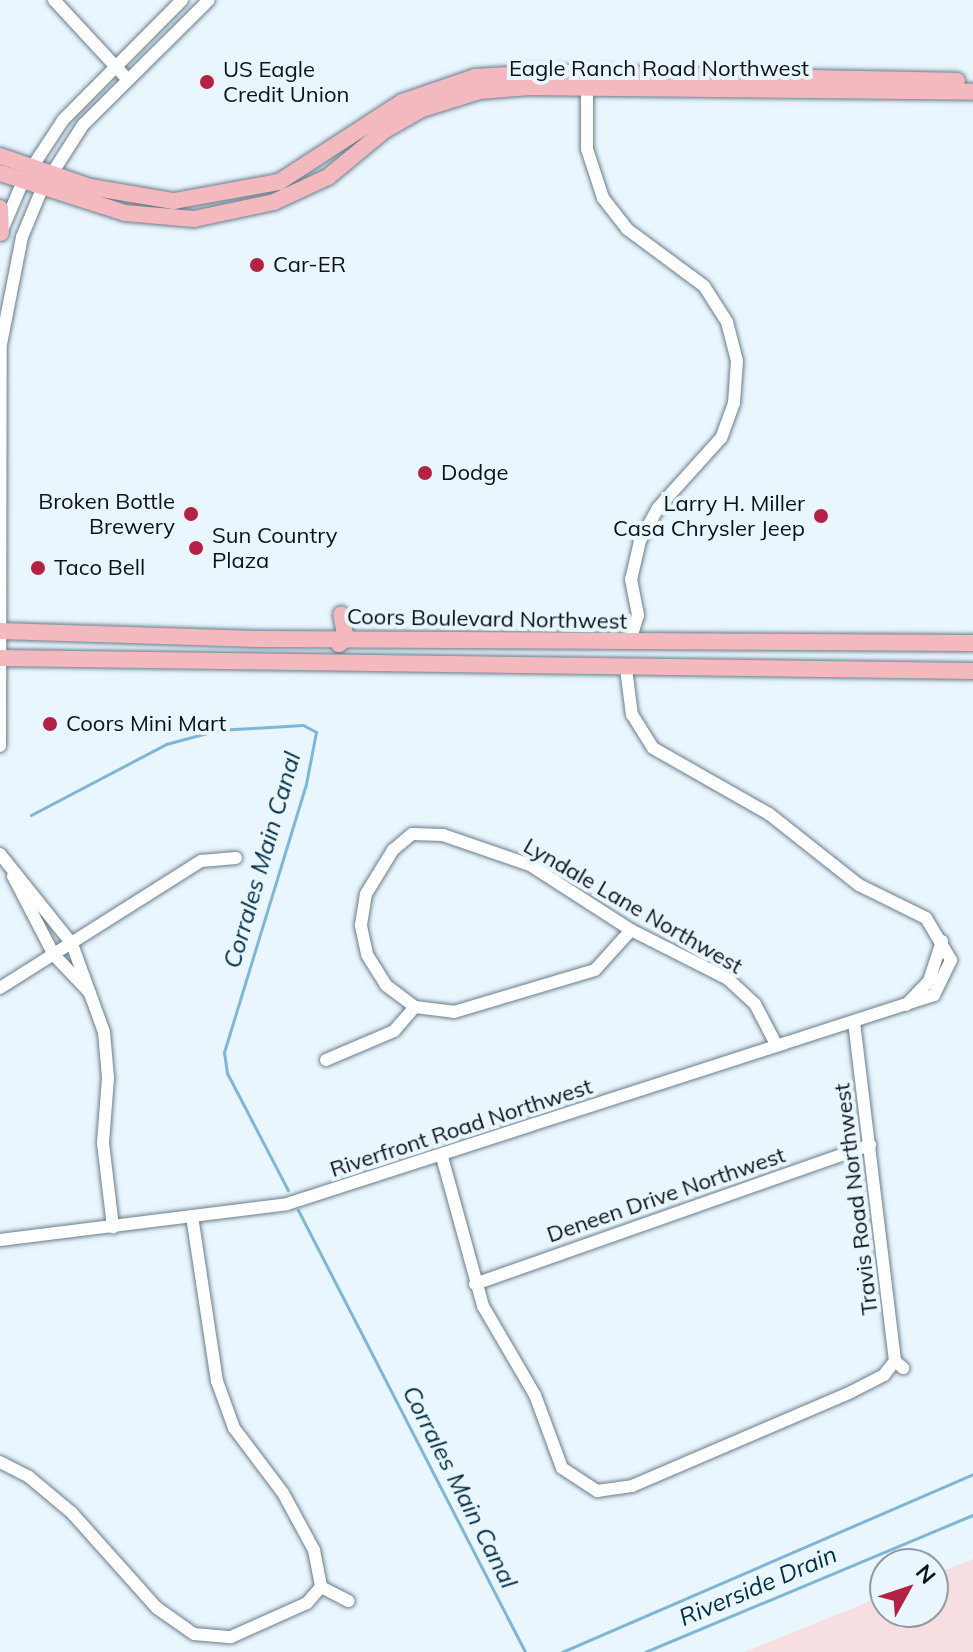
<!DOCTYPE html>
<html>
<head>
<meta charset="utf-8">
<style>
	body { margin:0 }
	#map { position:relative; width:973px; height:1652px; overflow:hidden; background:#e9f6fe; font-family:Mulish,sans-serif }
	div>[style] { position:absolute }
	.green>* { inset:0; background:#f7dfe1 }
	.stream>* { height:3px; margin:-1.5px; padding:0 1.5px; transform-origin:1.5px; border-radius:1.5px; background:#7fb6d8 }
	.roads { filter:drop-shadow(0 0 2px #6a7d8a) drop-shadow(0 0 2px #6a7d8a) }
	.minor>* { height:12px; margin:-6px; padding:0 6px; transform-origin:6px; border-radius:6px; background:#fff }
	.major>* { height:16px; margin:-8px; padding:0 8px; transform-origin:8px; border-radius:8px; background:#f3b9bf }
	.dots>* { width:22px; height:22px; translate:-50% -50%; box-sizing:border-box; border:4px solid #e9f6fe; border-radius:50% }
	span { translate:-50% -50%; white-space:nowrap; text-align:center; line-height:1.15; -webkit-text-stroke:8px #e9f6fe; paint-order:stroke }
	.poi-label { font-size:22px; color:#0b1217 }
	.left { translate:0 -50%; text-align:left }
	.right { translate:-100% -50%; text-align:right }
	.street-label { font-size:22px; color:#0b1217 }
	.water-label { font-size:24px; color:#002e45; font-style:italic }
	.north { position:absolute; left:869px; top:1548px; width:80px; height:80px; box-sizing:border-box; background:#e9f6fe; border:2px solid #909ba2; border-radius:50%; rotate:50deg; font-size:22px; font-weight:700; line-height:32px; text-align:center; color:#0b1217 }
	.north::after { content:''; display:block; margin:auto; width:28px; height:36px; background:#b32145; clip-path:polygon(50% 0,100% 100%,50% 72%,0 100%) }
</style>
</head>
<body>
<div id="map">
	<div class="green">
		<div style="clip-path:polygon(973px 1559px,973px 1652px,744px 1652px,885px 1595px,885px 1612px,933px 1612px,933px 1575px)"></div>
	</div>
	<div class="stream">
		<div style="left:31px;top:815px;width:153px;rotate:-27.7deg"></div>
		<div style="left:166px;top:744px;width:54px;rotate:-15.1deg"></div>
		<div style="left:218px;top:730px;width:85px;rotate:-3.4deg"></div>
		<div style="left:303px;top:725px;width:15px;rotate:28deg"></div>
		<div style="left:316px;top:732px;width:53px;rotate:100.9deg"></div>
		<div style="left:306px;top:784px;width:280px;rotate:107deg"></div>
		<div style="left:224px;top:1052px;width:21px;rotate:82deg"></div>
		<div style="left:227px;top:1073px;width:132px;rotate:62.5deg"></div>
		<div style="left:298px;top:1210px;width:497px;rotate:62.8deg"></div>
		<div style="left:562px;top:1652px;width:448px;rotate:-23.4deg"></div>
		<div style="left:645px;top:1652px;width:355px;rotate:-22.7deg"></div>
	</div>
	<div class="roads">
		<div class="minor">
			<div style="left:54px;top:0;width:109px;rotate:47.2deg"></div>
			<div style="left:587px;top:80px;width:69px;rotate:90deg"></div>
			<div style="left:587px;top:149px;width:52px;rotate:71.9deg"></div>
			<div style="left:603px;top:198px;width:39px;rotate:52deg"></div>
			<div style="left:627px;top:229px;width:96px;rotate:36.5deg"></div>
			<div style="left:704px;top:286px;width:43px;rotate:57.4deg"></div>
			<div style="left:727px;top:322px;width:40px;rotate:75.6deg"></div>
			<div style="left:737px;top:361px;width:42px;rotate:94.1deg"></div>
			<div style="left:734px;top:403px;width:37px;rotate:110deg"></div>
			<div style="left:721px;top:438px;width:94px;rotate:132deg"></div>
			<div style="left:658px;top:508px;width:38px;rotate:119deg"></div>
			<div style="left:640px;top:541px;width:39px;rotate:103deg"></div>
			<div style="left:631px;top:579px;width:37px;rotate:79deg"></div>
			<div style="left:638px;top:615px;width:28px;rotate:107deg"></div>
			<div style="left:3px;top:228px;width:51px;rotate:-66.9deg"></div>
			<div style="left:23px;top:181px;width:73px;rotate:-56.7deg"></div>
			<div style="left:63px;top:120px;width:169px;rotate:-45.2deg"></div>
			<div style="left:0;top:746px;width:402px;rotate:-89.9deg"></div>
			<div style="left:1px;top:344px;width:109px;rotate:-78.9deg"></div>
			<div style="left:22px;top:237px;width:52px;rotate:-67.4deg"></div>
			<div style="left:42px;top:189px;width:76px;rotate:-57.4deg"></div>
			<div style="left:83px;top:125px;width:177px;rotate:-44.8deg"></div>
			<div style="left:0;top:854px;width:115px;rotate:51.3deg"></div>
			<div style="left:72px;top:944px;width:94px;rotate:70deg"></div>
			<div style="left:104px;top:1032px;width:46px;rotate:85deg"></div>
			<div style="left:108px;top:1078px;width:65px;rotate:94.4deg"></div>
			<div style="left:103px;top:1143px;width:85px;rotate:83.2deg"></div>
			<div style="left:13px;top:876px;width:89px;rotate:62.6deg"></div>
			<div style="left:54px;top:955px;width:52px;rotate:46.5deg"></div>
			<div style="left:0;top:988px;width:238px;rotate:-32.3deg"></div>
			<div style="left:201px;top:861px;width:35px;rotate:-5deg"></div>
			<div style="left:906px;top:1005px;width:33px;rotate:-46deg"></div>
			<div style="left:929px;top:981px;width:42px;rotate:-72deg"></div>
			<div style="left:415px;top:1007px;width:36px;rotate:-143deg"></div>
			<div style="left:386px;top:985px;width:36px;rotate:-122deg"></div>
			<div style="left:367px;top:954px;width:30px;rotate:-102deg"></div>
			<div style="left:361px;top:925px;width:31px;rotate:-81deg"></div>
			<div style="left:366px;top:894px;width:52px;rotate:-58.5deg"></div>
			<div style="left:393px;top:850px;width:25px;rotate:-40deg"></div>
			<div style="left:412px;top:834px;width:31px;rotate:2deg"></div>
			<div style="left:443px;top:835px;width:92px;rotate:19deg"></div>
			<div style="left:530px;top:865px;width:120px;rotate:32.8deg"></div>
			<div style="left:631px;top:930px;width:109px;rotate:26.8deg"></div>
			<div style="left:728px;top:979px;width:37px;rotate:43deg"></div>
			<div style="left:755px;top:1004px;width:47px;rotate:62.4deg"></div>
			<div style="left:854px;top:1022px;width:341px;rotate:83.1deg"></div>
			<div style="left:895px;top:1361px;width:11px;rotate:41deg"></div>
			<div style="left:326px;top:1060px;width:74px;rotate:-23.1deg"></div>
			<div style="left:394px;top:1031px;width:32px;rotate:-49deg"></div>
			<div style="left:415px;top:1007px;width:39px;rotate:7deg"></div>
			<div style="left:454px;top:1012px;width:147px;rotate:-16.6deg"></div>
			<div style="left:595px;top:970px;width:54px;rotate:-48deg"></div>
			<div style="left:442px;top:1157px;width:155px;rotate:74.6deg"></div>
			<div style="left:483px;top:1306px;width:103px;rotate:59.7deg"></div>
			<div style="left:535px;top:1395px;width:78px;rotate:69.7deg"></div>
			<div style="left:562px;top:1468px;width:42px;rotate:33.3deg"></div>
			<div style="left:597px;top:1491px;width:35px;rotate:-8deg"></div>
			<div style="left:632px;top:1486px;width:238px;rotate:-23.2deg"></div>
			<div style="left:851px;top:1392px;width:37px;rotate:-27deg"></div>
			<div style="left:884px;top:1375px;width:18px;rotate:-52deg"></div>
			<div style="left:192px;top:1216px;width:167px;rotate:81.4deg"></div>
			<div style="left:217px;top:1381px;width:50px;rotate:70.1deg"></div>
			<div style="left:234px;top:1428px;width:81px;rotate:53deg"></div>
			<div style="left:283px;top:1493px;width:65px;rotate:61.5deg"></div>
			<div style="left:314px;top:1550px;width:38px;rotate:79deg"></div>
			<div style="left:0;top:1240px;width:289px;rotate:-7.1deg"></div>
			<div style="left:287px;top:1204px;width:680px;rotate:-17.9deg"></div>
			<div style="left:934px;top:995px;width:39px;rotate:-64deg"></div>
			<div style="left:951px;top:960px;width:49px;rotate:-120.8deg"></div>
			<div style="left:926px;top:918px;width:75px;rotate:-153.8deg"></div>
			<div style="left:859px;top:885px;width:115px;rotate:-141.7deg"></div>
			<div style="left:769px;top:814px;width:133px;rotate:-150.4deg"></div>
			<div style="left:653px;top:748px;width:39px;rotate:-122deg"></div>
			<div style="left:632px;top:715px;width:46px;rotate:-97.4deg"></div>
			<div style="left:475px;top:1284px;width:419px;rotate:-19.4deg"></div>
			<div style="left:0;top:1462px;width:33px;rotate:27deg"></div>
			<div style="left:29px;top:1477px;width:56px;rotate:39.9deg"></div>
			<div style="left:72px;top:1513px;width:127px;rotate:48.2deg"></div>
			<div style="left:157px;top:1608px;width:45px;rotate:35.1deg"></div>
			<div style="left:194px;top:1634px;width:37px;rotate:5deg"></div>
			<div style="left:231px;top:1637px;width:83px;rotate:-24.1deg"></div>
			<div style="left:307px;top:1603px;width:21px;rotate:-49deg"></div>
			<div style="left:321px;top:1587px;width:31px;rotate:27deg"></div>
		</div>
		<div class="major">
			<div style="left:0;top:156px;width:95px;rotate:19deg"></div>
			<div style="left:90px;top:187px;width:85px;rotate:9.5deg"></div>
			<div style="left:174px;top:201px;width:107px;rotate:-10.3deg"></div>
			<div style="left:279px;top:182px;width:147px;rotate:-33deg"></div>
			<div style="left:402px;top:102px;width:77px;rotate:-18.9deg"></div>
			<div style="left:475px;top:77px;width:67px;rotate:-3.4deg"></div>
			<div style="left:542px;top:73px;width:415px;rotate:1.1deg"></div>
			<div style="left:0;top:173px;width:131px;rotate:17.7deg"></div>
			<div style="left:125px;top:213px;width:69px;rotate:5deg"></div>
			<div style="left:194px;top:219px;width:82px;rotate:-12deg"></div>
			<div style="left:274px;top:202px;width:60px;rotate:-24.8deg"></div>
			<div style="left:328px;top:177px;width:74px;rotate:-39.5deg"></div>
			<div style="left:385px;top:130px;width:43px;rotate:-29.6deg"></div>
			<div style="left:422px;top:109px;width:61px;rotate:-17.2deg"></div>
			<div style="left:480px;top:91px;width:49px;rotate:-4.7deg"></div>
			<div style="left:529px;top:87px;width:444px;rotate:0.6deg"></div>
			<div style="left:0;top:208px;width:25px;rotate:88deg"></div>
			<div style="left:0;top:631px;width:257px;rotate:1.8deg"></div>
			<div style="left:257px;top:639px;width:716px;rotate:0.32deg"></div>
			<div style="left:339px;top:644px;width:9px;rotate:-36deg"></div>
			<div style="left:346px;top:639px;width:25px;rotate:-101deg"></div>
			<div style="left:0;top:658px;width:973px;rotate:0.77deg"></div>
		</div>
	</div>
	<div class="dots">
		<div style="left:207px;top:82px;background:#b32145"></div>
		<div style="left:257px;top:265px;background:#b32145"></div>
		<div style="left:425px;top:473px;background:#b32145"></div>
		<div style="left:191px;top:514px;background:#b32145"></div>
		<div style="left:821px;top:516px;background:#b32145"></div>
		<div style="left:196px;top:548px;background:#b32145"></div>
		<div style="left:38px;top:568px;background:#b32145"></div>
		<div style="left:50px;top:724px;background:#b32145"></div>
	</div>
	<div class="poi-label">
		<span class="left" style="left:223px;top:82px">US Eagle<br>Credit Union</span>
		<span class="left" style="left:273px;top:265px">Car-ER</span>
		<span class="left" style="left:441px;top:473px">Dodge</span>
		<span class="right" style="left:175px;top:514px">Broken Bottle<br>Brewery</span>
		<span class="right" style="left:805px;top:516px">Larry H. Miller<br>Casa Chrysler Jeep</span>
		<span class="left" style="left:212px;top:548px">Sun Country<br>Plaza</span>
		<span class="left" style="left:54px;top:568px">Taco Bell</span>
		<span class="left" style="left:66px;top:724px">Coors Mini Mart</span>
	</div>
	<div class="street-label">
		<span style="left:659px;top:69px">Eagle Ranch Road Northwest</span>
		<span style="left:487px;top:619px;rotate:1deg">Coors Boulevard Northwest</span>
		<span style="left:633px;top:906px;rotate:30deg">Lyndale Lane Northwest</span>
		<span style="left:461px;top:1128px;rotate:-18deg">Riverfront Road Northwest</span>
		<span style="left:666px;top:1195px;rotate:-19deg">Deneen Drive Northwest</span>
		<span style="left:856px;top:1199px;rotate:-97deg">Travis Road Northwest</span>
	</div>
	<div class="water-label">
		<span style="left:262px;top:860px;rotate:-74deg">Corrales Main Canal</span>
		<span style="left:460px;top:1487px;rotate:63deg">Corrales Main Canal</span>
		<span style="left:758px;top:1586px;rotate:-23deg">Riverside Drain</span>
	</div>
	<div class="north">N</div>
</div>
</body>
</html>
